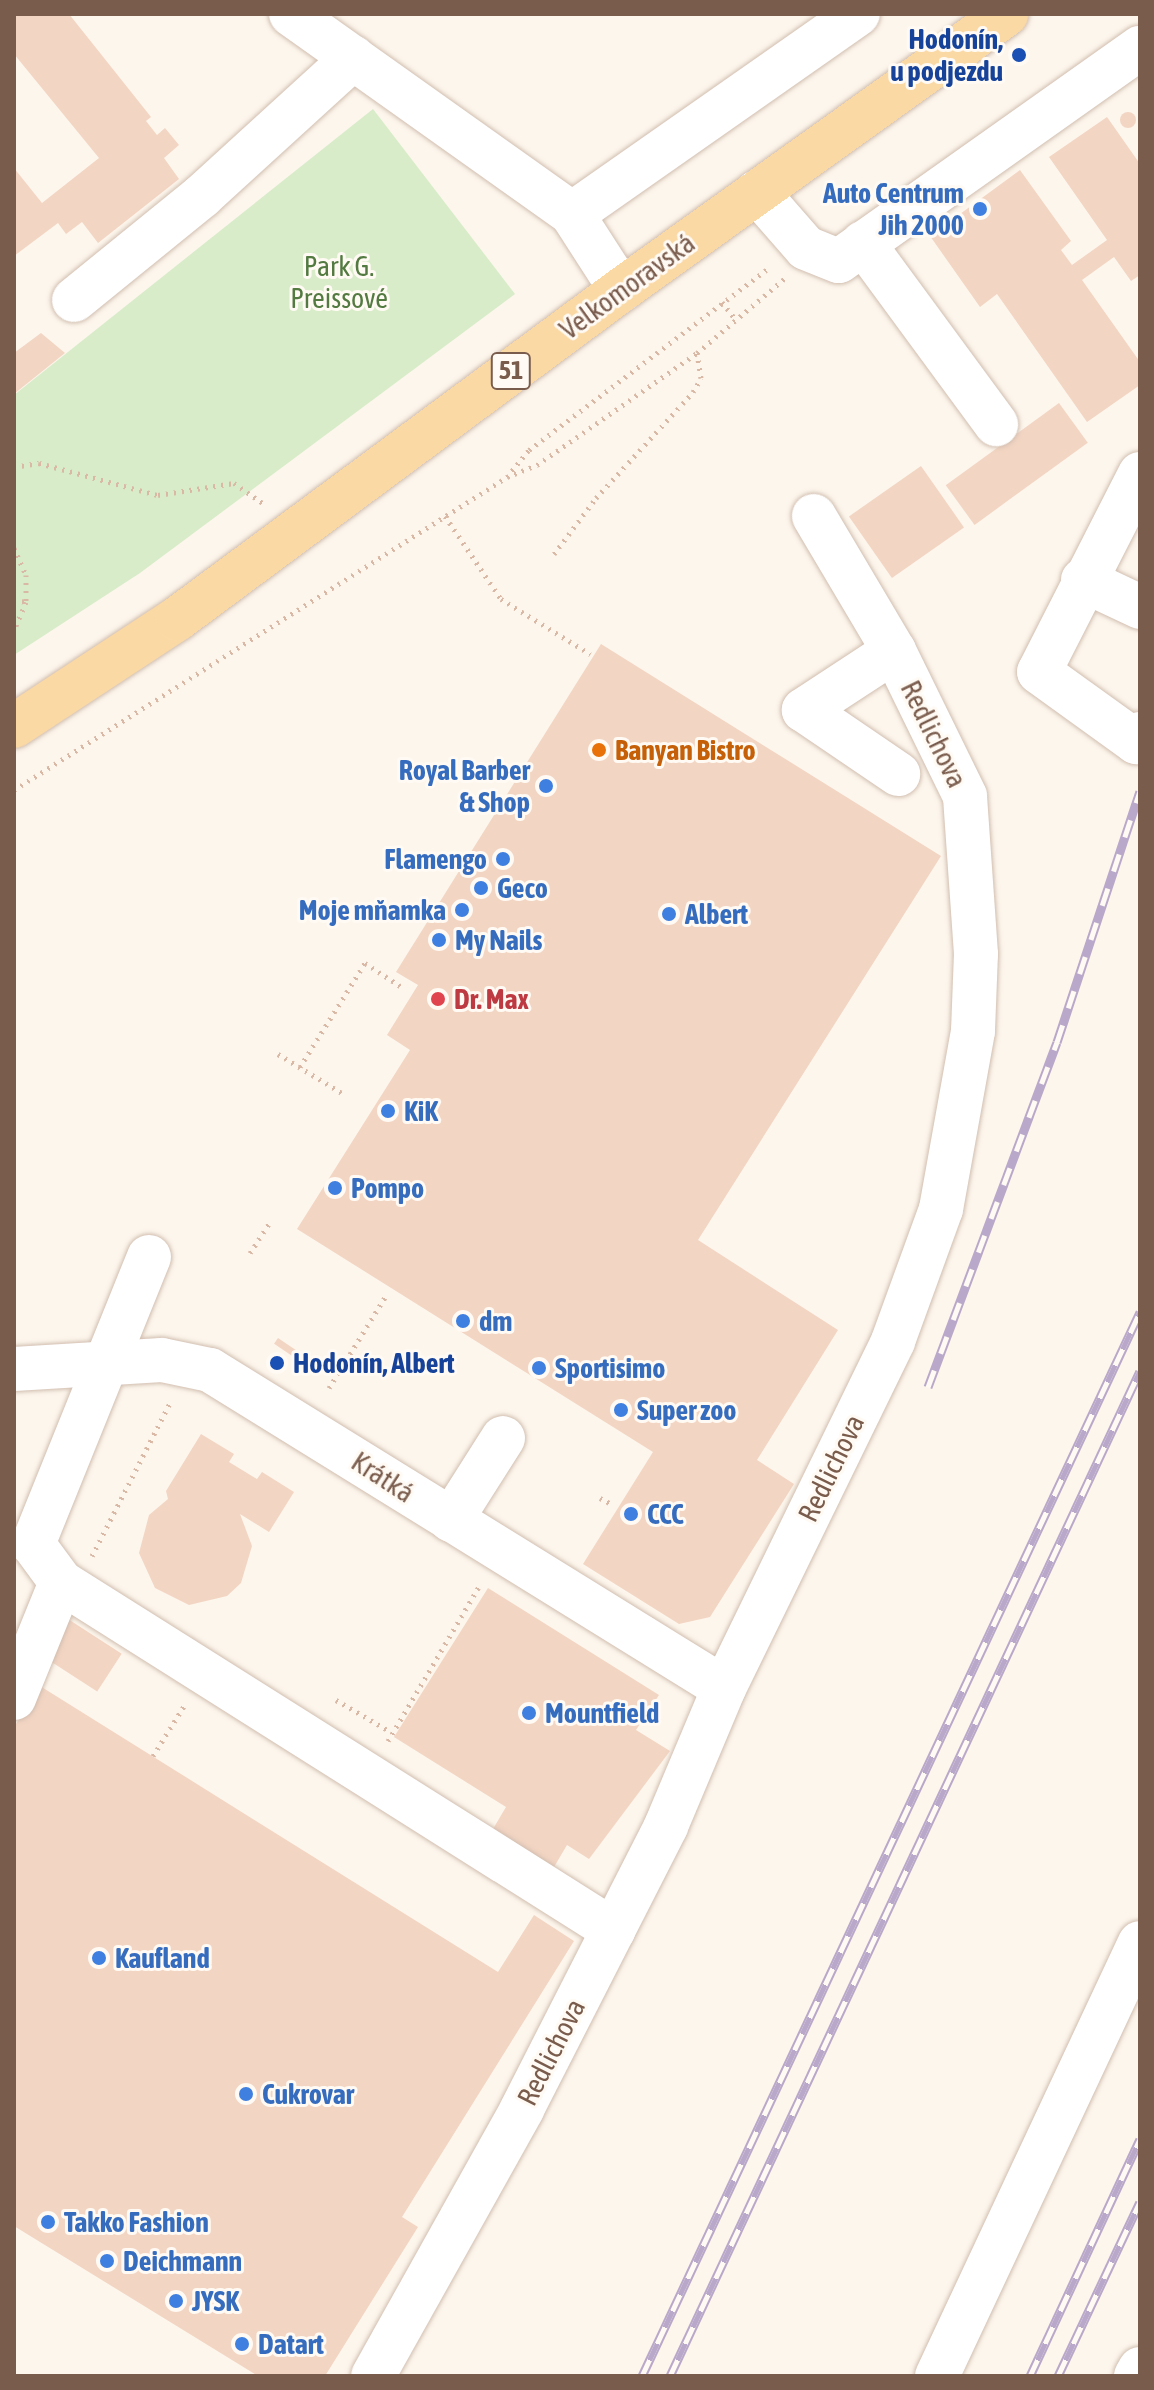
<!DOCTYPE html>
<html>
<head>
<meta charset="utf-8">
<style>
	body { margin:0 }
	#map { position:relative; width:1154px; height:2390px; overflow:hidden; background:#fdf6ec; font-family:"Asap Condensed",sans-serif }
	div>[style] { position:absolute }
	.green>* { inset:0; background:#d8ecc9 }
	.building>* { inset:0; background:#f3d5c3; transform-origin:0 0 }
	.round { border-radius:50% }
	.path>* { height:5px; margin-top:-2.5px; transform-origin:0; background:repeating-linear-gradient(90deg,#d9b8a5 0 2px,transparent 0 8px) }
	.roads { filter:drop-shadow(0 0 2px #d1beb0) drop-shadow(0 0 2px #d1beb0) }
	.minor>* { height:44px; margin:-22px; padding:0 22px; transform-origin:22px; border-radius:22px; background:#fff }
	.major>* { height:44px; margin:-22px; padding:0 22px; transform-origin:22px; border-radius:22px; background:#fbd9a5 }
	.rail>* { height:9px; margin-top:-4.5px; transform-origin:0; background:repeating-linear-gradient(90deg,#fffaf3 0 18px,#b9a8c9 0 36px); box-sizing:border-box; border-block:2px solid #b9a8c9 }
	.dots>* { width:22px; height:22px; translate:-50% -50%; box-sizing:border-box; border:4px solid #fffaf3; border-radius:50% }
	span { translate:-50% -50%; white-space:nowrap; text-align:center; line-height:1.15; -webkit-text-stroke:6px #fffaf3; paint-order:stroke }
	.shield-label span { padding:2px 6px; background:#fffaf3; border:2px solid; border-radius:6px; -webkit-text-stroke-width:0 }
	.shield-label { font-size:26px; color:#7a5c4d; font-weight:700 }
	.transit-label { font-size:28px; color:#164399; font-weight:700 }
	.right { translate:-100% -50%; text-align:right }
	.left { translate:0 -50%; text-align:left }
	.shop-label { font-size:28px; color:#366cbe; font-weight:700 }
	.park-label { font-size:28px; color:#537a41 }
	.street-label { font-size:28px; color:#7a5c4d }
	.food-label { font-size:28px; color:#c56008; font-weight:700 }
	.health-label { font-size:28px; color:#be3a42; font-weight:700 }
	.frame { position:absolute; inset:0; border:16px solid #7a5c4d; pointer-events:none }
</style>
</head>
<body>
<div id="map">
	<div class="green">
		<div style="clip-path:polygon(373px 109px,515px 294px,140px 573px,14px 655px,14px 395px)"></div>
	</div>
	<div class="building">
		<div style="clip-path:polygon(14px 14px,69px 14px,151px 117px,146px 121px,157px 135px,165px 128px,179px 145px,164px 158px,179px 179px,98px 243px,82px 222px,66px 234px,58px 223px,14px 256px,14px 168px,42px 203px,99px 158px,14px 54px)"></div>
		<div class="round" style="left:1120px;top:112px;width:16px;height:16px"></div>
		<div style="clip-path:polygon(1107px 117px,1140px 164px,1140px 275px,1131px 281px,1114px 257px,1082px 280px,1140px 362px,1140px 385px,1087px 422px,997px 294px,980px 307px,930px 236px,1020px 170px,1071px 241px,1061px 250px,1072px 265px,1107px 240px,1049px 157px)"></div>
		<div style="clip-path:polygon(41px 333px,65px 353px,14px 394px,14px 353px)"></div>
		<div style="left:1059px;top:403px;width:49px;height:140px;rotate:54deg"></div>
		<div style="left:921px;top:466px;width:75px;height:88px;rotate:55deg"></div>
		<div style="clip-path:polygon(601px 644px,941px 856px,698px 1240px,838px 1330px,757px 1460px,794px 1484px,710px 1617px,679px 1624px,583px 1564px,653px 1452px,297px 1229px,410px 1050px,387px 1035px,418px 985px,396px 972px)"></div>
		<div style="left:278px;top:1338px;width:25px;height:7px;rotate:34deg"></div>
		<div style="clip-path:polygon(201px 1434px,234px 1454px,229px 1462px,257px 1479px,262px 1472px,294px 1492px,269px 1532px,240px 1514px,252px 1546px,241px 1583px,227px 1596px,189px 1605px,155px 1588px,139px 1553px,149px 1515px,168px 1499px,166px 1491px)"></div>
		<div style="clip-path:polygon(488px 1588px,659px 1695px,636px 1730px,670px 1751px,589px 1859px,567px 1845px,554px 1867px,493px 1829px,506px 1807px,394px 1737px)"></div>
		<div style="left:68px;top:1619px;width:64px;height:45px;rotate:33deg"></div>
		<div style="clip-path:polygon(40px 1686px,498px 1972px,534px 1915px,574px 1941px,402px 2217px,418px 2227px,325px 2376px,258px 2376px,14px 2226px,14px 1727px)"></div>
	</div>
	<div class="path">
		<div style="left:722px;top:302px;width:23px;rotate:52deg"></div>
		<div style="left:14px;top:467px;width:25px;rotate:-9deg"></div>
		<div style="left:39px;top:463px;width:123px;rotate:15.1deg"></div>
		<div style="left:158px;top:495px;width:77px;rotate:-9deg"></div>
		<div style="left:234px;top:483px;width:35px;rotate:35deg"></div>
		<div style="left:507px;top:477px;width:35px;rotate:-51deg"></div>
		<div style="left:529px;top:450px;width:303px;rotate:-37.2deg"></div>
		<div style="left:445px;top:516px;width:100px;rotate:56deg"></div>
		<div style="left:501px;top:599px;width:105px;rotate:31.7deg"></div>
		<div style="left:14px;top:548px;width:30px;rotate:66deg"></div>
		<div style="left:26px;top:575px;width:27px;rotate:90deg"></div>
		<div style="left:26px;top:602px;width:30px;rotate:113deg"></div>
		<div style="left:554px;top:554px;width:70px;rotate:-53.1deg"></div>
		<div style="left:596px;top:498px;width:144px;rotate:-47.5deg"></div>
		<div style="left:693px;top:392px;width:16px;rotate:-60deg"></div>
		<div style="left:701px;top:378px;width:25px;rotate:-99deg"></div>
		<div style="left:14px;top:600px;width:12px;rotate:9deg"></div>
		<div style="left:14px;top:790px;width:584px;rotate:-32.41deg"></div>
		<div style="left:507px;top:477px;width:32px;rotate:-22deg"></div>
		<div style="left:537px;top:465px;width:195px;rotate:-35deg"></div>
		<div style="left:697px;top:353px;width:116px;rotate:-40.4deg"></div>
		<div style="left:278px;top:1054px;width:75px;rotate:31.4deg"></div>
		<div style="left:300px;top:1067px;width:123px;rotate:-58deg"></div>
		<div style="left:365px;top:963px;width:45px;rotate:33.3deg"></div>
		<div style="left:250px;top:1253px;width:37px;rotate:-57deg"></div>
		<div style="left:329px;top:1388px;width:110px;rotate:-58.3deg"></div>
		<div style="left:600px;top:1498px;width:13px;rotate:27deg"></div>
		<div style="left:92px;top:1556px;width:174px;rotate:-63deg"></div>
		<div style="left:336px;top:1700px;width:64px;rotate:30.2deg"></div>
		<div style="left:388px;top:1741px;width:181px;rotate:-59.5deg"></div>
		<div style="left:153px;top:1756px;width:59px;rotate:-58.2deg"></div>
	</div>
	<div class="roads">
		<div class="minor">
			<div style="left:291px;top:14px;width:345px;rotate:35.4deg"></div>
			<div style="left:757px;top:192px;width:74px;rotate:48.8deg"></div>
			<div style="left:806px;top:248px;width:35px;rotate:22deg"></div>
			<div style="left:839px;top:261px;width:369px;rotate:-35.3deg"></div>
			<div style="left:863px;top:243px;width:225px;rotate:53.7deg"></div>
			<div style="left:621px;top:290px;width:90px;rotate:-122.8deg"></div>
			<div style="left:572px;top:214px;width:349px;rotate:-35deg"></div>
			<div style="left:74px;top:300px;width:165px;rotate:-39.1deg"></div>
			<div style="left:202px;top:196px;width:205px;rotate:-42.4deg"></div>
			<div style="left:1140px;top:474px;width:222px;rotate:117deg"></div>
			<div style="left:1039px;top:672px;width:120px;rotate:35.8deg"></div>
			<div style="left:1136px;top:742px;width:9px;rotate:-63deg"></div>
			<div style="left:1083px;top:580px;width:63px;rotate:25.3deg"></div>
			<div style="left:894px;top:651px;width:108px;rotate:146.8deg"></div>
			<div style="left:804px;top:710px;width:114px;rotate:34.2deg"></div>
			<div style="left:149px;top:1257px;width:310px;rotate:112deg"></div>
			<div style="left:33px;top:1544px;width:47px;rotate:53.6deg"></div>
			<div style="left:61px;top:1582px;width:653px;rotate:32.23deg"></div>
			<div style="left:14px;top:1369px;width:148px;rotate:-3.5deg"></div>
			<div style="left:162px;top:1360px;width:49px;rotate:11.8deg"></div>
			<div style="left:210px;top:1370px;width:604px;rotate:31.74deg"></div>
			<div style="left:451px;top:1520px;width:97px;rotate:-57.6deg"></div>
			<div style="left:14px;top:1698px;width:125px;rotate:-67.9deg"></div>
			<div style="left:373px;top:2376px;width:306px;rotate:-60.8deg"></div>
			<div style="left:522px;top:2109px;width:318px;rotate:-63deg"></div>
			<div style="left:666px;top:1826px;width:150px;rotate:-67.2deg"></div>
			<div style="left:724px;top:1688px;width:386px;rotate:-64deg"></div>
			<div style="left:893px;top:1341px;width:140px;rotate:-70deg"></div>
			<div style="left:941px;top:1209px;width:181px;rotate:-79.8deg"></div>
			<div style="left:973px;top:1031px;width:77px;rotate:-87.8deg"></div>
			<div style="left:976px;top:954px;width:158px;rotate:-94deg"></div>
			<div style="left:965px;top:796px;width:161px;rotate:-116.1deg"></div>
			<div style="left:894px;top:651px;width:157px;rotate:-120.7deg"></div>
			<div style="left:937px;top:2376px;width:478px;rotate:-64.9deg"></div>
			<div style="left:1136px;top:2376px;width:8px;rotate:-60deg"></div>
		</div>
		<div class="major">
			<div style="left:14px;top:726px;width:195px;rotate:-33.3deg"></div>
			<div style="left:177px;top:619px;width:553px;rotate:-36.54deg"></div>
			<div style="left:621px;top:290px;width:474px;rotate:-35.6deg"></div>
		</div>
	</div>
	<div class="rail">
		<div style="left:928px;top:1387px;width:368px;rotate:-69.5deg"></div>
		<div style="left:1057px;top:1042px;width:264px;rotate:-71.7deg"></div>
		<div style="left:642px;top:2376px;width:1175px;rotate:-64.92deg"></div>
		<div style="left:670px;top:2376px;width:1109px;rotate:-64.94deg"></div>
		<div style="left:1030px;top:2376px;width:261px;rotate:-65.1deg"></div>
		<div style="left:1058px;top:2376px;width:192px;rotate:-64.8deg"></div>
	</div>
	<div class="dots">
		<div style="left:1019px;top:55px;background:#1a4fb4"></div>
		<div style="left:980px;top:209px;background:#3f7fe0"></div>
		<div style="left:599px;top:750px;background:#e8710a"></div>
		<div style="left:546px;top:786px;background:#3f7fe0"></div>
		<div style="left:503px;top:859px;background:#3f7fe0"></div>
		<div style="left:481px;top:888px;background:#3f7fe0"></div>
		<div style="left:462px;top:910px;background:#3f7fe0"></div>
		<div style="left:669px;top:914px;background:#3f7fe0"></div>
		<div style="left:439px;top:940px;background:#3f7fe0"></div>
		<div style="left:438px;top:999px;background:#e0444e"></div>
		<div style="left:388px;top:1111px;background:#3f7fe0"></div>
		<div style="left:335px;top:1188px;background:#3f7fe0"></div>
		<div style="left:463px;top:1321px;background:#3f7fe0"></div>
		<div style="left:277px;top:1363px;background:#1a4fb4"></div>
		<div style="left:539px;top:1368px;background:#3f7fe0"></div>
		<div style="left:621px;top:1410px;background:#3f7fe0"></div>
		<div style="left:631px;top:1514px;background:#3f7fe0"></div>
		<div style="left:529px;top:1713px;background:#3f7fe0"></div>
		<div style="left:99px;top:1958px;background:#3f7fe0"></div>
		<div style="left:246px;top:2094px;background:#3f7fe0"></div>
		<div style="left:48px;top:2222px;background:#3f7fe0"></div>
		<div style="left:107px;top:2261px;background:#3f7fe0"></div>
		<div style="left:176px;top:2301px;background:#3f7fe0"></div>
		<div style="left:242px;top:2344px;background:#3f7fe0"></div>
	</div>
	<div class="shield-label">
		<span style="left:511px;top:371px">51</span>
	</div>
	<div class="transit-label">
		<span class="right" style="left:1003px;top:55px">Hodonín,<br>u podjezdu</span>
		<span class="left" style="left:293px;top:1363px">Hodonín, Albert</span>
	</div>
	<div class="shop-label">
		<span class="right" style="left:964px;top:209px">Auto Centrum<br>Jih 2000</span>
		<span class="right" style="left:530px;top:786px">Royal Barber<br>&amp; Shop</span>
		<span class="right" style="left:487px;top:859px">Flamengo</span>
		<span class="left" style="left:497px;top:888px">Geco</span>
		<span class="right" style="left:446px;top:910px">Moje mňamka</span>
		<span class="left" style="left:685px;top:914px">Albert</span>
		<span class="left" style="left:455px;top:940px">My Nails</span>
		<span class="left" style="left:404px;top:1111px">KiK</span>
		<span class="left" style="left:351px;top:1188px">Pompo</span>
		<span class="left" style="left:479px;top:1321px">dm</span>
		<span class="left" style="left:555px;top:1368px">Sportisimo</span>
		<span class="left" style="left:637px;top:1410px">Super zoo</span>
		<span class="left" style="left:647px;top:1514px">CCC</span>
		<span class="left" style="left:545px;top:1713px">Mountfield</span>
		<span class="left" style="left:115px;top:1958px">Kaufland</span>
		<span class="left" style="left:262px;top:2094px">Cukrovar</span>
		<span class="left" style="left:64px;top:2222px">Takko Fashion</span>
		<span class="left" style="left:123px;top:2261px">Deichmann</span>
		<span class="left" style="left:192px;top:2301px">JYSK</span>
		<span class="left" style="left:258px;top:2344px">Datart</span>
	</div>
	<div class="park-label">
		<span style="left:339px;top:282px">Park G.<br>Preissové</span>
	</div>
	<div class="street-label">
		<span style="left:627px;top:286px;rotate:-36deg">Velkomoravská</span>
		<span style="left:934px;top:734px;rotate:64deg">Redlichova</span>
		<span style="left:831px;top:1468px;rotate:-64deg">Redlichova</span>
		<span style="left:383px;top:1477px;rotate:33deg">Krátká</span>
		<span style="left:551px;top:2052px;rotate:-63deg">Redlichova</span>
	</div>
	<div class="food-label">
		<span class="left" style="left:615px;top:750px">Banyan Bistro</span>
	</div>
	<div class="health-label">
		<span class="left" style="left:454px;top:999px">Dr. Max</span>
	</div>
	<div class="frame"></div>
</div>
</body>
</html>
